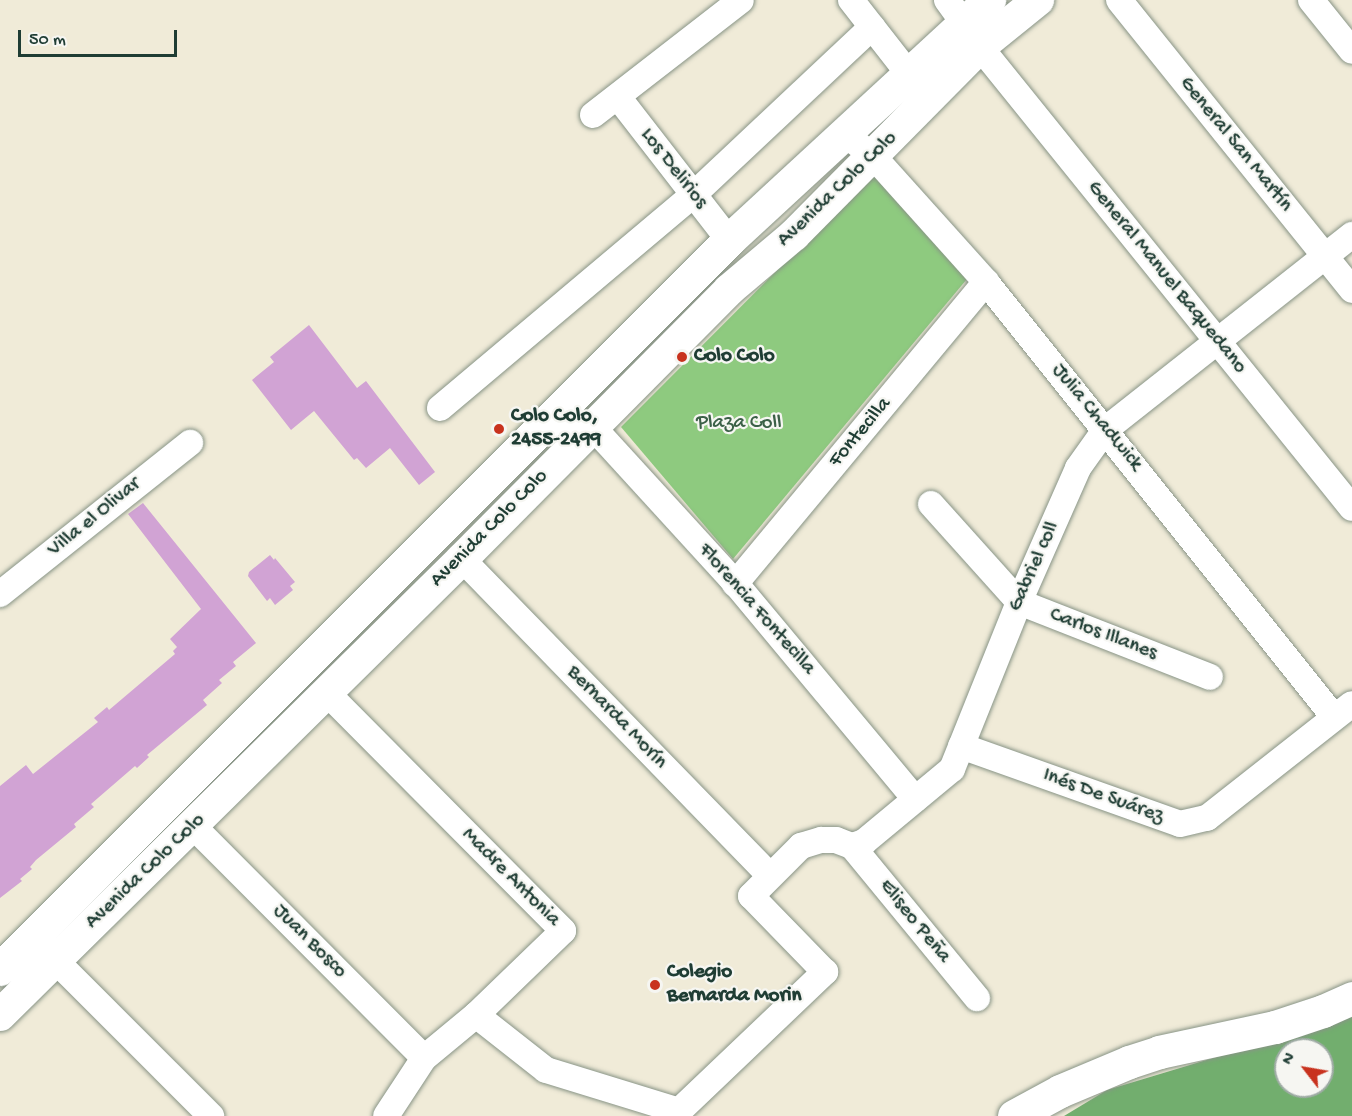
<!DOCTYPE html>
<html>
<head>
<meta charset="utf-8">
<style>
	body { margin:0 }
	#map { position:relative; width:1352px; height:1116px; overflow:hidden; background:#f0ebd8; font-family:"Gochi Hand",sans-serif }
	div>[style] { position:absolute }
	.green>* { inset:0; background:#8eca7f }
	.forest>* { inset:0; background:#72ae6e }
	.building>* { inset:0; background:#d1a3d4 }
	.roads { filter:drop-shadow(0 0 2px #889486) drop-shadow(0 0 2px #889486) }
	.minor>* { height:26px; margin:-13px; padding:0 13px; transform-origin:13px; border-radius:13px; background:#fff }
	.tertiary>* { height:32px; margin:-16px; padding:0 16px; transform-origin:16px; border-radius:16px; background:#fff }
	.primary>* { height:33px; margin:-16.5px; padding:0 16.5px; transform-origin:16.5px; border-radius:16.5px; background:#fff }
	.dots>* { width:16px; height:16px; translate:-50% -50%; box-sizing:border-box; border:3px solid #f6f6f2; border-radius:50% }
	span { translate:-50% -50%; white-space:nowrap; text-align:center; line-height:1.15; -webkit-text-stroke:4.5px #f6f6f2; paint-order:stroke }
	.street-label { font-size:21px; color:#1f3d34 }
	.poi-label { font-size:21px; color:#1f3d34; font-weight:700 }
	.left { translate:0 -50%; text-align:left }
	.park-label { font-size:21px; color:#3b6047 }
	.north { position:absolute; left:1274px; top:1038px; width:60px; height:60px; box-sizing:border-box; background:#f6f6f2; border:2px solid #a0aca6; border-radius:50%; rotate:301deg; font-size:16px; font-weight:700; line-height:24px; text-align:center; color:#1f3d34 }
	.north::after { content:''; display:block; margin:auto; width:21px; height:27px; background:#c8321e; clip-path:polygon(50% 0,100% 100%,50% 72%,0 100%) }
	.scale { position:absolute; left:18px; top:30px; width:159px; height:27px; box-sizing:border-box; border:3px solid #1f3d34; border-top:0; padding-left:8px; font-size:18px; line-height:21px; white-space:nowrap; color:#1f3d34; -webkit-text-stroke:4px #f6f6f2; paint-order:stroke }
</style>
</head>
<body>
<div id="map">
	<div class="green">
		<div style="clip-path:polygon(873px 174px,967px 279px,733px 559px,621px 427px)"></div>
	</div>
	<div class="forest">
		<div style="clip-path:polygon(evenodd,1352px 1013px,1352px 1116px,1064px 1116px,1107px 1090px,1339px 1020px,1352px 1013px,1286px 1050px,1322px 1050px,1322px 1086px,1286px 1086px,1286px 1050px)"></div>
	</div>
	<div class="building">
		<div style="clip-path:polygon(309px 325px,357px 388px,366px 381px,435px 472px,419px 485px,390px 448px,366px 468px,357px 458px,354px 460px,314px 411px,291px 430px,252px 380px,274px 362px,270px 357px)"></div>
		<div style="clip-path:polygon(143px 503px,256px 643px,233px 662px,236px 666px,219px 680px,222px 683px,203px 700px,207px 705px,147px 755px,149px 757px,137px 768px,135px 766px,91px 804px,94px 807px,74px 824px,76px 827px,36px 860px,30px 867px,32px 869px,20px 879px,22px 881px,0 898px,0 786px,26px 765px,33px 774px,98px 722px,94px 718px,107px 707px,109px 710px,175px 654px,173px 651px,177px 647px,170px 639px,201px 609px,128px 514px)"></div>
		<div style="clip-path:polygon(270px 555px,274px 560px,275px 558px,295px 582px,290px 586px,293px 590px,275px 605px,270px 598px,267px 601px,248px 576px,249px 572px)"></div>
	</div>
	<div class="roads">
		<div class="minor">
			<div style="left:851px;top:0;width:93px;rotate:52deg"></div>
			<div style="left:947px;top:0;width:27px;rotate:54deg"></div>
			<div style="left:1119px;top:0;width:372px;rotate:51.2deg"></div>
			<div style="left:1311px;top:0;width:65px;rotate:51.2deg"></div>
			<div style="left:980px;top:47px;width:592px;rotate:51.1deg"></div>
			<div style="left:618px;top:97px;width:181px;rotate:52.2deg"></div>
			<div style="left:593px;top:115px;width:187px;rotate:-37.8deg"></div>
			<div style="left:844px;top:133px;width:38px;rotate:39deg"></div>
			<div style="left:874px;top:157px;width:168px;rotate:48.1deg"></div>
			<div style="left:986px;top:282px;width:557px;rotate:51.34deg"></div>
			<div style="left:440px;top:408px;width:329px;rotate:-40.1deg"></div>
			<div style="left:692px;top:196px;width:247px;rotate:-43.2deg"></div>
			<div style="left:553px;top:416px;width:40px;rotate:14.4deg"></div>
			<div style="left:592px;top:426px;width:206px;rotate:47.6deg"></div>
			<div style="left:731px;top:578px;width:288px;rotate:50.2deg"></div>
			<div style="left:931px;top:504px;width:132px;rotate:48.1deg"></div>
			<div style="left:1019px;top:602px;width:205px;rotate:21.4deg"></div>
			<div style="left:462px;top:559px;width:442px;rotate:45.8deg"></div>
			<div style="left:735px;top:584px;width:393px;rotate:-50.3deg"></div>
			<div style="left:0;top:594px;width:243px;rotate:-38.5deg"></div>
			<div style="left:327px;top:693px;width:335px;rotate:45.2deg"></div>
			<div style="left:563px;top:931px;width:121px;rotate:136deg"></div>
			<div style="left:476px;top:1015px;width:67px;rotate:140.4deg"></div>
			<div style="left:424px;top:1058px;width:69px;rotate:123.2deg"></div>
			<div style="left:961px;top:746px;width:232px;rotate:19.6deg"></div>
			<div style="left:1180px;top:824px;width:28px;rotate:-13deg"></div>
			<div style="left:1207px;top:818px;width:184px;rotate:-38.2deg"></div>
			<div style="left:193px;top:826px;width:327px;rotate:45.1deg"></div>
			<div style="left:852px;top:846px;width:197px;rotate:50.6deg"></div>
			<div style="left:55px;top:960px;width:221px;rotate:45deg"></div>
			<div style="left:476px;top:1015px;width:89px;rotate:38.2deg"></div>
			<div style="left:546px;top:1070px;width:139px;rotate:17.1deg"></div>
			<div style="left:679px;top:1111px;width:202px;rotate:-43.6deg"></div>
			<div style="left:825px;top:972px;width:106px;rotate:-134.2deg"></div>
			<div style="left:751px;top:896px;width:71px;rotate:-45deg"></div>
			<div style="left:801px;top:846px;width:21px;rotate:-17deg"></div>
			<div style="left:821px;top:840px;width:15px"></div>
			<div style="left:836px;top:840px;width:17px;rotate:21deg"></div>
			<div style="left:852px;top:846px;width:13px;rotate:-18deg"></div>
			<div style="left:864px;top:842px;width:114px;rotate:-39.7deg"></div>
			<div style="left:952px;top:769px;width:180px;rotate:-68.1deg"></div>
			<div style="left:1019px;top:602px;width:146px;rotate:-66.2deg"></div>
			<div style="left:1078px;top:468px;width:47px;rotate:-54.6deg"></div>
			<div style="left:1105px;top:430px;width:315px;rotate:-38.3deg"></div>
		</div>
		<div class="tertiary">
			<div style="left:0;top:1015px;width:649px;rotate:-44.63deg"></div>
			<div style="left:462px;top:559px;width:379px;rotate:-45.2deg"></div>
			<div style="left:729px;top:290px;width:85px;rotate:-40.2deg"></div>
			<div style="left:794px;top:235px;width:264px;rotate:-45.3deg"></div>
			<div style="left:980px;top:47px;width:75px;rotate:-39deg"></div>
		</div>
		<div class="primary">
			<div style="left:0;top:969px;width:1031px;rotate:-45deg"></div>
			<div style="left:729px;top:240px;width:354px;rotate:-42.7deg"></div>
			<div style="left:1014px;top:1116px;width:52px;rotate:-28.5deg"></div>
			<div style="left:1060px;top:1091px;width:75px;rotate:-22.8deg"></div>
			<div style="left:1129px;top:1062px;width:32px;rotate:-18deg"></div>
			<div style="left:1159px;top:1052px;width:119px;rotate:-12.2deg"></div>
			<div style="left:1275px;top:1027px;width:51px;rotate:-18.4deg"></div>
			<div style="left:1323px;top:1011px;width:32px;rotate:-24deg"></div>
		</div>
	</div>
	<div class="dots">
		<div style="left:682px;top:357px;background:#c8321e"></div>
		<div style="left:499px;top:429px;background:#c8321e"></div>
		<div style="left:655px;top:985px;background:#c8321e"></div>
	</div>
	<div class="street-label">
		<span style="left:1235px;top:145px;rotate:51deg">General San Martín</span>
		<span style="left:673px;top:169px;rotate:52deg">Los Delirios</span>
		<span style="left:838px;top:190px;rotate:-44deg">Avenida Colo Colo</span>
		<span style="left:1166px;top:278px;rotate:51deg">General Manuel Baquedano</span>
		<span style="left:1096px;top:418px;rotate:51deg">Julia Chadwick</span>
		<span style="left:861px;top:433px;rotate:-50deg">Fontecilla</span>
		<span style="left:95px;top:518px;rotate:-39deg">Villa el Olivar</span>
		<span style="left:490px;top:529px;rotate:-45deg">Avenida Colo Colo</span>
		<span style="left:1035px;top:567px;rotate:-66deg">Gabriel coll</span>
		<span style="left:756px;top:610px;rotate:49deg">Florencia Fontecilla</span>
		<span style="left:1103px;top:635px;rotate:21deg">Carlos Illanes</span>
		<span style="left:616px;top:718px;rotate:46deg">Bernarda Morín</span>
		<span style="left:1103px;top:797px;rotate:20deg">Inés De Suárez</span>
		<span style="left:146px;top:872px;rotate:-44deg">Avenida Colo Colo</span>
		<span style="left:510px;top:878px;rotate:45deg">Madre Antonia</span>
		<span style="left:914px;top:922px;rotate:51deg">Eliseo Peña</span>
		<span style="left:309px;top:942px;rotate:45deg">Juan Bosco</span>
	</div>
	<div class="poi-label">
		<span class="left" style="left:694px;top:357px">Colo Colo</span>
		<span class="left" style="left:511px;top:429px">Colo Colo,<br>2455-2499</span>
		<span class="left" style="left:667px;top:985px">Colegio<br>Bernarda Morin</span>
	</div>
	<div class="park-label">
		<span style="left:739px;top:424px">Plaza Coll</span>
	</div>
	<div class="north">N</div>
	<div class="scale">50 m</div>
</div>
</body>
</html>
